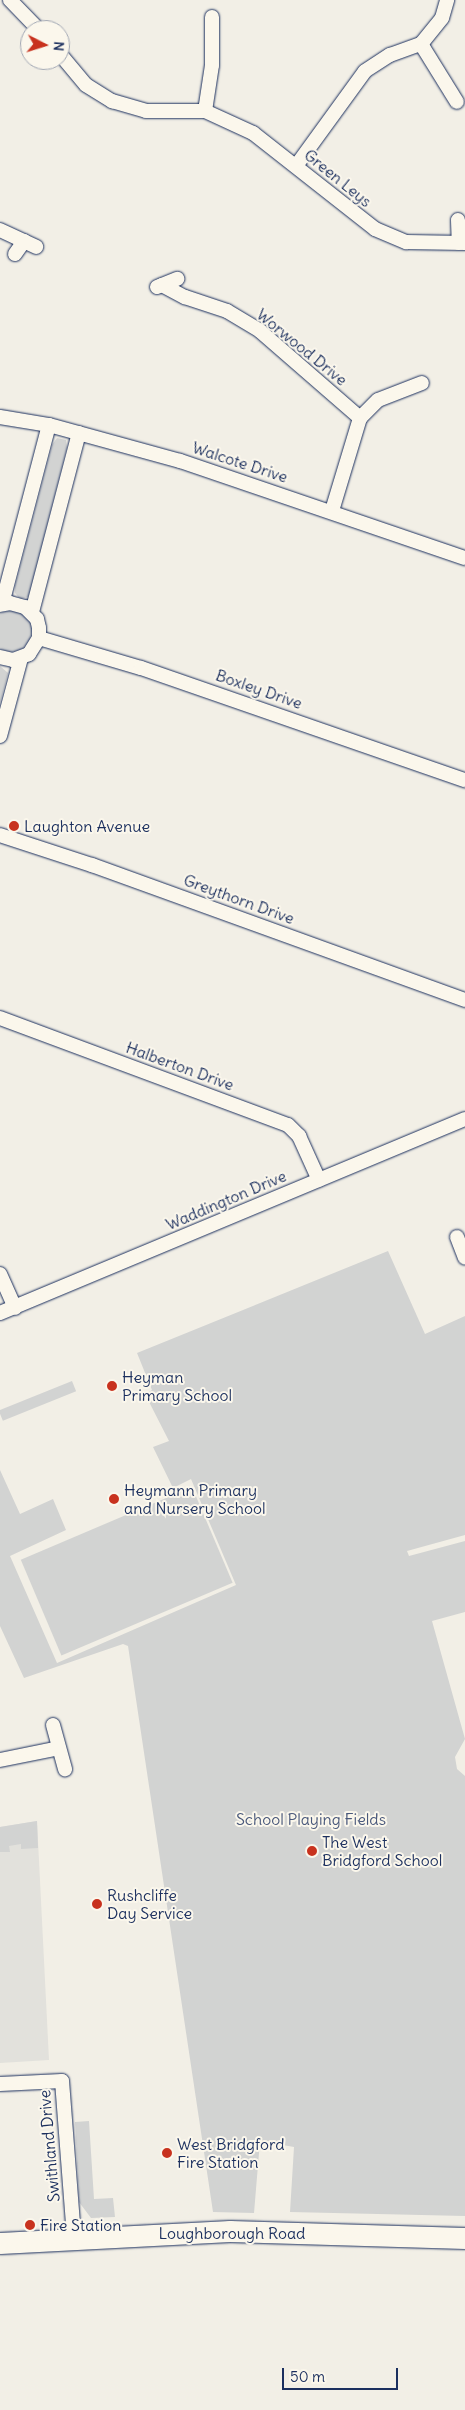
<!DOCTYPE html>
<html>
<head>
<meta charset="utf-8">
<style>
	body { margin:0 }
	#map { position:relative; width:465px; height:2410px; overflow:hidden; background:#f2efe6; font-family:Delius,sans-serif }
	div>[style] { position:absolute }
	.built>* { inset:0; background:#e2e1dc }
	.green>* { inset:0; background:#d2d3d2; transform-origin:0 0 }
	.roads { filter:drop-shadow(0 0 1px #1b2f5e) drop-shadow(0 0 1px #1b2f5e) }
	.minor>* { height:14px; margin:-7px; padding:0 7px; transform-origin:7px; border-radius:7px; background:#fbf7ec }
	.primary>* { height:21px; margin:-10.5px; padding:0 10.5px; transform-origin:10.5px; border-radius:10.5px; background:#fbf7ec }
	.dots>* { width:14px; height:14px; translate:-50% -50%; box-sizing:border-box; border:2px solid #fbf7ec; border-radius:50% }
	span { translate:-50% -50%; white-space:nowrap; text-align:center; line-height:1.15; -webkit-text-stroke:4px #fbf7ec; paint-order:stroke }
	.street-label { font-size:16px; color:#1b2f5e }
	.poi-label { font-size:16px; color:#1b2f5e }
	.left { translate:0 -50%; text-align:left }
	.park-label { font-size:16px; color:#49587b }
	.north { position:absolute; left:20px; top:20px; width:50px; height:50px; box-sizing:border-box; background:#fbf7ec; border:1px solid #a1a7b3; border-radius:50%; rotate:95deg; font-size:14px; font-weight:700; line-height:20px; text-align:center; color:#1b2f5e }
	.north::after { content:''; display:block; margin:auto; width:18px; height:22px; background:#c8321e; clip-path:polygon(50% 0,100% 100%,50% 72%,0 100%) }
	.scale { position:absolute; left:282px; top:2368px; width:116px; height:22px; box-sizing:border-box; border:2px solid #1b2f5e; border-top:0; padding-left:6px; font-size:15px; line-height:18px; white-space:nowrap; color:#1b2f5e; -webkit-text-stroke:4px #fbf7ec; paint-order:stroke }
</style>
</head>
<body>
<div id="map">
	<div class="built">
		<div style="clip-path:polygon(37px 1821px,49px 2060px,0 2063px,0 1827px)"></div>
	</div>
	<div class="green">
		<div style="clip-path:polygon(57px 438px,66px 440px,67px 448px,31px 589px,28px 597px,20px 599px,15px 593px,15px 586px,52px 445px)"></div>
		<div style="clip-path:polygon(12px 610px,22px 613px,30px 621px,32px 631px,29px 642px,21px 650px,10px 652px,0 649px,0 613px)"></div>
		<div style="clip-path:polygon(0 666px,8px 673px,0 703px)"></div>
		<div style="clip-path:polygon(388px 1251px,425px 1334px,465px 1316px,465px 1535px,407px 1551px,409px 1556px,465px 1541px,465px 1612px,432px 1621px,465px 1739px,455px 1757px,457px 1769px,465px 1776px,465px 2216px,290px 2212px,294px 2147px,260px 2141px,254px 2213px,213px 2212px,128px 1646px,123px 1644px,24px 1678px,0 1626px,0 1470px,20px 1514px,53px 1499px,66px 1530px,10px 1556px,57px 1663px,236px 1585px,191px 1479px,173px 1488px,153px 1447px,169px 1441px,145px 1394px,152px 1390px,137px 1353px)"></div>
		<div style="left:72px;top:1381px;width:11px;height:79px;rotate:68deg"></div>
		<div style="left:192px;top:1487px;width:104px;height:186px;rotate:67deg"></div>
		<div style="clip-path:polygon(37px 1821px,38px 1848px,21px 1849px,21px 1844px,9px 1846px,10px 1852px,0 1852px,0 1827px)"></div>
		<div style="clip-path:polygon(89px 2121px,94px 2199px,113px 2198px,115px 2217px,91px 2218px,79px 2202px,75px 2122px)"></div>
	</div>
	<div class="roads">
		<div class="minor">
			<div style="left:10px;top:0;width:42px;rotate:46deg"></div>
			<div style="left:421px;top:44px;width:68px;rotate:58.2deg"></div>
			<div style="left:60px;top:54px;width:40px;rotate:50deg"></div>
			<div style="left:86px;top:85px;width:31px;rotate:32deg"></div>
			<div style="left:112px;top:101px;width:35px;rotate:16deg"></div>
			<div style="left:146px;top:111px;width:59px"></div>
			<div style="left:205px;top:111px;width:53px;rotate:24.6deg"></div>
			<div style="left:253px;top:133px;width:155px;rotate:38.2deg"></div>
			<div style="left:375px;top:229px;width:34px;rotate:23deg"></div>
			<div style="left:406px;top:242px;width:59px;rotate:1deg"></div>
			<div style="left:205px;top:111px;width:47px;rotate:-81.3deg"></div>
			<div style="left:212px;top:65px;width:48px;rotate:-90deg"></div>
			<div style="left:296px;top:166px;width:117px;rotate:-54deg"></div>
			<div style="left:365px;top:71px;width:30px;rotate:-33deg"></div>
			<div style="left:390px;top:55px;width:33px;rotate:-20deg"></div>
			<div style="left:421px;top:44px;width:33px;rotate:-51deg"></div>
			<div style="left:442px;top:18px;width:19px;rotate:-74deg"></div>
			<div style="left:458px;top:220px;width:23px;rotate:88deg"></div>
			<div style="left:0;top:230px;width:40px;rotate:25deg"></div>
			<div style="left:15px;top:254px;width:16px;rotate:-55deg"></div>
			<div style="left:162px;top:285px;width:26px;rotate:28deg"></div>
			<div style="left:185px;top:297px;width:44px;rotate:18.4deg"></div>
			<div style="left:227px;top:311px;width:39px;rotate:31deg"></div>
			<div style="left:260px;top:331px;width:133px;rotate:41deg"></div>
			<div style="left:360px;top:418px;width:97px;rotate:106.8deg"></div>
			<div style="left:157px;top:287px;width:22px;rotate:-22deg"></div>
			<div style="left:0;top:417px;width:50px;rotate:9.3deg"></div>
			<div style="left:49px;top:425px;width:136px;rotate:15.4deg"></div>
			<div style="left:180px;top:461px;width:301px;rotate:18.8deg"></div>
			<div style="left:360px;top:418px;width:25px;rotate:-45deg"></div>
			<div style="left:378px;top:400px;width:47px;rotate:-21.1deg"></div>
			<div style="left:2px;top:604px;width:185px;rotate:-75.3deg"></div>
			<div style="left:0;top:605px;width:10px;rotate:-11deg"></div>
			<div style="left:10px;top:603px;width:16px;rotate:15deg"></div>
			<div style="left:25px;top:607px;width:17px;rotate:45deg"></div>
			<div style="left:37px;top:619px;width:9px;rotate:77deg"></div>
			<div style="left:39px;top:628px;width:10px;rotate:90deg"></div>
			<div style="left:39px;top:638px;width:19px;rotate:122deg"></div>
			<div style="left:29px;top:654px;width:17px;rotate:159deg"></div>
			<div style="left:13px;top:660px;width:13px;rotate:-167deg"></div>
			<div style="left:32px;top:612px;width:185px;rotate:-75.3deg"></div>
			<div style="left:39px;top:638px;width:106px;rotate:16.4deg"></div>
			<div style="left:141px;top:668px;width:343px;rotate:19.1deg"></div>
			<div style="left:0;top:736px;width:81px;rotate:-74.9deg"></div>
			<div style="left:0;top:835px;width:97px;rotate:18.1deg"></div>
			<div style="left:92px;top:865px;width:397px;rotate:19.9deg"></div>
			<div style="left:0;top:1018px;width:307px;rotate:20.4deg"></div>
			<div style="left:288px;top:1125px;width:16px;rotate:45deg"></div>
			<div style="left:299px;top:1136px;width:48px;rotate:65.6deg"></div>
			<div style="left:457px;top:1237px;width:22px;rotate:69deg"></div>
			<div style="left:0;top:1274px;width:37px;rotate:66deg"></div>
			<div style="left:0;top:1313px;width:504px;rotate:-22.65deg"></div>
			<div style="left:53px;top:1725px;width:46px;rotate:74.7deg"></div>
			<div style="left:0;top:1760px;width:60px;rotate:-11.5deg"></div>
			<div style="left:0;top:2084px;width:62px;rotate:-2.8deg"></div>
			<div style="left:62px;top:2081px;width:157px;rotate:85.6deg"></div>
		</div>
		<div class="primary">
			<div style="left:0;top:2243px;width:230px;rotate:-3deg"></div>
			<div style="left:230px;top:2231px;width:235px;rotate:1.7deg"></div>
		</div>
	</div>
	<div class="dots">
		<div style="left:14px;top:826px;background:#c8321e"></div>
		<div style="left:112px;top:1386px;background:#c8321e"></div>
		<div style="left:114px;top:1499px;background:#c8321e"></div>
		<div style="left:312px;top:1851px;background:#c8321e"></div>
		<div style="left:97px;top:1904px;background:#c8321e"></div>
		<div style="left:167px;top:2153px;background:#c8321e"></div>
		<div style="left:30px;top:2225px;background:#c8321e"></div>
	</div>
	<div class="street-label">
		<span style="left:338px;top:178px;rotate:39deg">Green Leys</span>
		<span style="left:302px;top:347px;rotate:39deg">Worwood Drive</span>
		<span style="left:240px;top:462px;rotate:18deg">Walcote Drive</span>
		<span style="left:259px;top:689px;rotate:19deg">Boxley Drive</span>
		<span style="left:239px;top:899px;rotate:20deg">Greythorn Drive</span>
		<span style="left:180px;top:1066px;rotate:20deg">Halberton Drive</span>
		<span style="left:226px;top:1200px;rotate:-23deg">Waddington Drive</span>
		<span style="left:49px;top:2146px;rotate:-95deg">Swithland Drive</span>
		<span style="left:232px;top:2233px">Loughborough Road</span>
	</div>
	<div class="poi-label">
		<span class="left" style="left:24px;top:826px">Laughton Avenue</span>
		<span class="left" style="left:122px;top:1386px">Heyman<br>Primary School</span>
		<span class="left" style="left:124px;top:1499px">Heymann Primary<br>and Nursery School</span>
		<span class="left" style="left:322px;top:1851px">The West<br>Bridgford School</span>
		<span class="left" style="left:107px;top:1904px">Rushcliffe<br>Day Service</span>
		<span class="left" style="left:177px;top:2153px">West Bridgford<br>Fire Station</span>
		<span class="left" style="left:40px;top:2225px">Fire Station</span>
	</div>
	<div class="park-label">
		<span style="left:311px;top:1819px">School Playing Fields</span>
	</div>
	<div class="north">N</div>
	<div class="scale">50 m</div>
</div>
</body>
</html>
